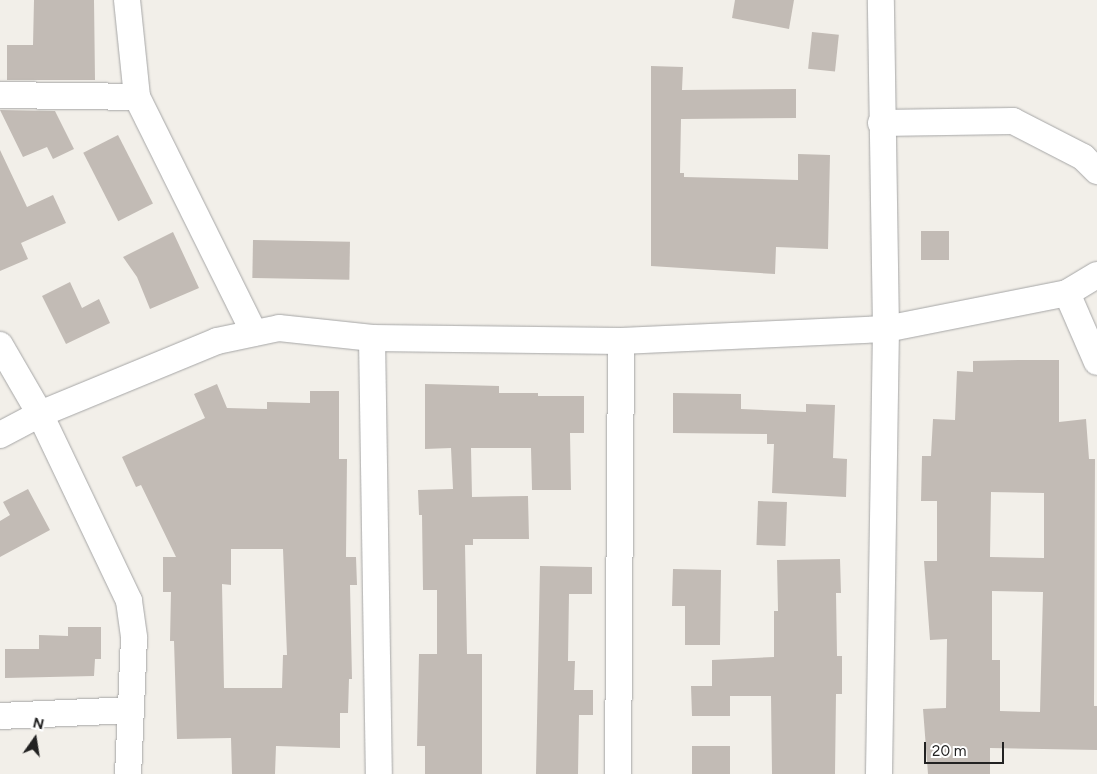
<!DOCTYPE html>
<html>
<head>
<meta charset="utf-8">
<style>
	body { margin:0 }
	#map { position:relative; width:1097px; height:774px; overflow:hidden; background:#f2efe9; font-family:Figtree,sans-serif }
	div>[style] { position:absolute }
	.building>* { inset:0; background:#c2bbb5; transform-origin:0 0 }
	.roads { filter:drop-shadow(0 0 1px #a6a6a6) drop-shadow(0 0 1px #a6a6a6) }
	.minor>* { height:26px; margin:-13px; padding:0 13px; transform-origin:13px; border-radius:13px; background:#fff }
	span { translate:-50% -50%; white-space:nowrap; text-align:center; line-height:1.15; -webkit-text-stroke:4px #fff; paint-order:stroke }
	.north { position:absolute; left:10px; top:714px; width:50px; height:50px; -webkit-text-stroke:4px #fff; paint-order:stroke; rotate:13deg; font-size:14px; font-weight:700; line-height:20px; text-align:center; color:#222 }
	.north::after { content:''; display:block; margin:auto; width:18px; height:22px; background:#222; clip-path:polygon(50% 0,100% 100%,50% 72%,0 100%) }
	.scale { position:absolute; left:924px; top:742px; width:80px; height:22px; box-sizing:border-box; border:2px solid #222; border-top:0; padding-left:6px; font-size:15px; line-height:18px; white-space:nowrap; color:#222; -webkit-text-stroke:4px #fff; paint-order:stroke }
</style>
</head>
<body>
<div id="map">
	<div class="building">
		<div style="clip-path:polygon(34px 0,94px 0,95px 80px,7px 80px,7px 45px,33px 45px)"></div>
		<div style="clip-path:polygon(735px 0,794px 0,789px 29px,732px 18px)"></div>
		<div style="left:812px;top:32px;width:27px;height:37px;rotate:6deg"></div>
		<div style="clip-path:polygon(651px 66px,683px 67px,682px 90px,796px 89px,796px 118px,681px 119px,680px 173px,684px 173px,684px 177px,798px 180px,798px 154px,830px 155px,828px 249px,776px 247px,775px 274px,651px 266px)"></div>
		<div style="clip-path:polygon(0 110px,55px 111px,74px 149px,53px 159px,47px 147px,23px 157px)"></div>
		<div style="left:118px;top:135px;width:77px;height:39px;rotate:63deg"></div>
		<div style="clip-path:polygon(0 150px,27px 207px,53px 195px,66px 223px,21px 243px,28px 259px,0 271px)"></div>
		<div style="left:921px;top:231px;width:28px;height:29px"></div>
		<div style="clip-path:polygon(173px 232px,199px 288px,150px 309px,137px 277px,123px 257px)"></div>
		<div style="left:253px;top:240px;width:97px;height:38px;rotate:1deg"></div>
		<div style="clip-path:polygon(70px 282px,82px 308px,99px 299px,110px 323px,66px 344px,42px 296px)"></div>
		<div style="clip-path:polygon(evenodd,1018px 360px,1059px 360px,1059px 422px,1086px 419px,1089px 459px,1095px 459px,1094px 706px,1097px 706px,1097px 750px,990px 748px,990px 774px,928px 774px,923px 709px,946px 708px,947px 639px,930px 640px,924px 561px,937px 561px,937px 501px,921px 501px,922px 456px,931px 456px,933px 419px,955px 420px,957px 371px,973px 372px,973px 361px,1018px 360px,991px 492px,1044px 493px,1044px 558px,990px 557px,991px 492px,1018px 360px,992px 591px,1043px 592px,1040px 712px,1000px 711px,1000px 660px,992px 660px,992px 591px)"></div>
		<div style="clip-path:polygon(evenodd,217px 384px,227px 408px,267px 409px,267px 402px,310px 403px,310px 391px,339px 391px,339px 459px,347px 459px,346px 557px,356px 557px,357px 585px,350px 585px,352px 679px,349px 679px,348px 713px,340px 713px,340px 748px,276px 746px,275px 774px,232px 774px,231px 738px,177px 739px,174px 641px,170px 641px,171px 592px,163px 592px,163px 557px,176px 557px,141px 485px,136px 487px,122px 457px,205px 418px,194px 394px,217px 384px,231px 549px,283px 549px,287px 655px,283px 655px,282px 688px,224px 688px,222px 584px,231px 585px,231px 549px)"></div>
		<div style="clip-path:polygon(425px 384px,499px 386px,499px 393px,538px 393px,538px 396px,584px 396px,584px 433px,570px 433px,571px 490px,532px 490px,531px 448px,471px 448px,472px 497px,528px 496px,529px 539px,473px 539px,473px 545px,465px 545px,467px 654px,482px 654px,482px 774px,425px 774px,425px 746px,417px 746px,419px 654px,437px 654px,437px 590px,423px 590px,422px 515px,419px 515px,418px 490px,453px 489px,451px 448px,425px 449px)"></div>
		<div style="clip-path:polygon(673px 393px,741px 394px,741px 409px,806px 412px,806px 404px,835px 405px,833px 458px,847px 459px,846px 497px,772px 493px,774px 444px,767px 444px,767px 434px,673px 433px)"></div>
		<div style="clip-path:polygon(28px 489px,50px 530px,0 557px,0 521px,10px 515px,3px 502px)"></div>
		<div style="left:758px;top:501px;width:29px;height:44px;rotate:2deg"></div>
		<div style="clip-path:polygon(840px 559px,841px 593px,836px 593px,837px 656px,842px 656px,842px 694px,836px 694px,835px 774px,772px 774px,771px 696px,730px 696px,730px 716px,692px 716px,691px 686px,712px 686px,712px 660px,774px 657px,774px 611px,778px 611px,777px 560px)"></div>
		<div style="clip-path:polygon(540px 566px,592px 567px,592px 594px,569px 594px,568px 661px,575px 661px,574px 690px,593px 690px,593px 715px,579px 715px,578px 774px,536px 774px)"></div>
		<div style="clip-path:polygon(673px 569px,721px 570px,720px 645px,685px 645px,685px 606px,672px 606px)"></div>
		<div style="clip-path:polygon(68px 627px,101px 627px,101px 659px,95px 659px,94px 676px,5px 678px,5px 649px,39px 649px,39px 635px,68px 636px)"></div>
		<div style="left:730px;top:746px;width:28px;height:38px;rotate:90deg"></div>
	</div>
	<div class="roads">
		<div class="minor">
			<div style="left:127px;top:0;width:98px;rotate:84.1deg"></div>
			<div style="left:137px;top:97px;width:263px;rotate:63.6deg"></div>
			<div style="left:0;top:95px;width:137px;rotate:0.8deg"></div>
			<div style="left:881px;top:123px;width:132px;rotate:-0.9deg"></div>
			<div style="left:1013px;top:121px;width:79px;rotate:27.2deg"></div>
			<div style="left:1083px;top:157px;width:20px;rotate:45deg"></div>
			<div style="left:1067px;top:293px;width:75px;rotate:66.5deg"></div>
			<div style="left:372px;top:338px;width:436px;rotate:89.1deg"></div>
			<div style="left:0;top:345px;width:80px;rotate:59.9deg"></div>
			<div style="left:40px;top:414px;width:207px;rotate:64.5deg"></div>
			<div style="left:129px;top:601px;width:37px;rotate:82deg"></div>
			<div style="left:134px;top:638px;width:136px;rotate:92.5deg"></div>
			<div style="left:0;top:435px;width:45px;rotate:-27.7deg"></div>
			<div style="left:40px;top:414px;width:191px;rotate:-22.4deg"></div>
			<div style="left:217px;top:341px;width:63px;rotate:-11.8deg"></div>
			<div style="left:279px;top:328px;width:94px;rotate:6.1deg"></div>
			<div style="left:372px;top:338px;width:249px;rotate:0.7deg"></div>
			<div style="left:621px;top:341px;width:265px;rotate:-2.6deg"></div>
			<div style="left:886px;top:329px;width:185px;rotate:-11.2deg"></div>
			<div style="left:1067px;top:293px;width:35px;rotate:-31deg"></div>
			<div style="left:0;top:716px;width:130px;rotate:-2.6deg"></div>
			<div style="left:618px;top:774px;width:433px;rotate:-89.6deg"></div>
			<div style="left:879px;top:774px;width:445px;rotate:-89.1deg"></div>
			<div style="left:886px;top:329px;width:329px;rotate:-90.9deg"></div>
		</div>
	</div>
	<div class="north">N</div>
	<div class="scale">20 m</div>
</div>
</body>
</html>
